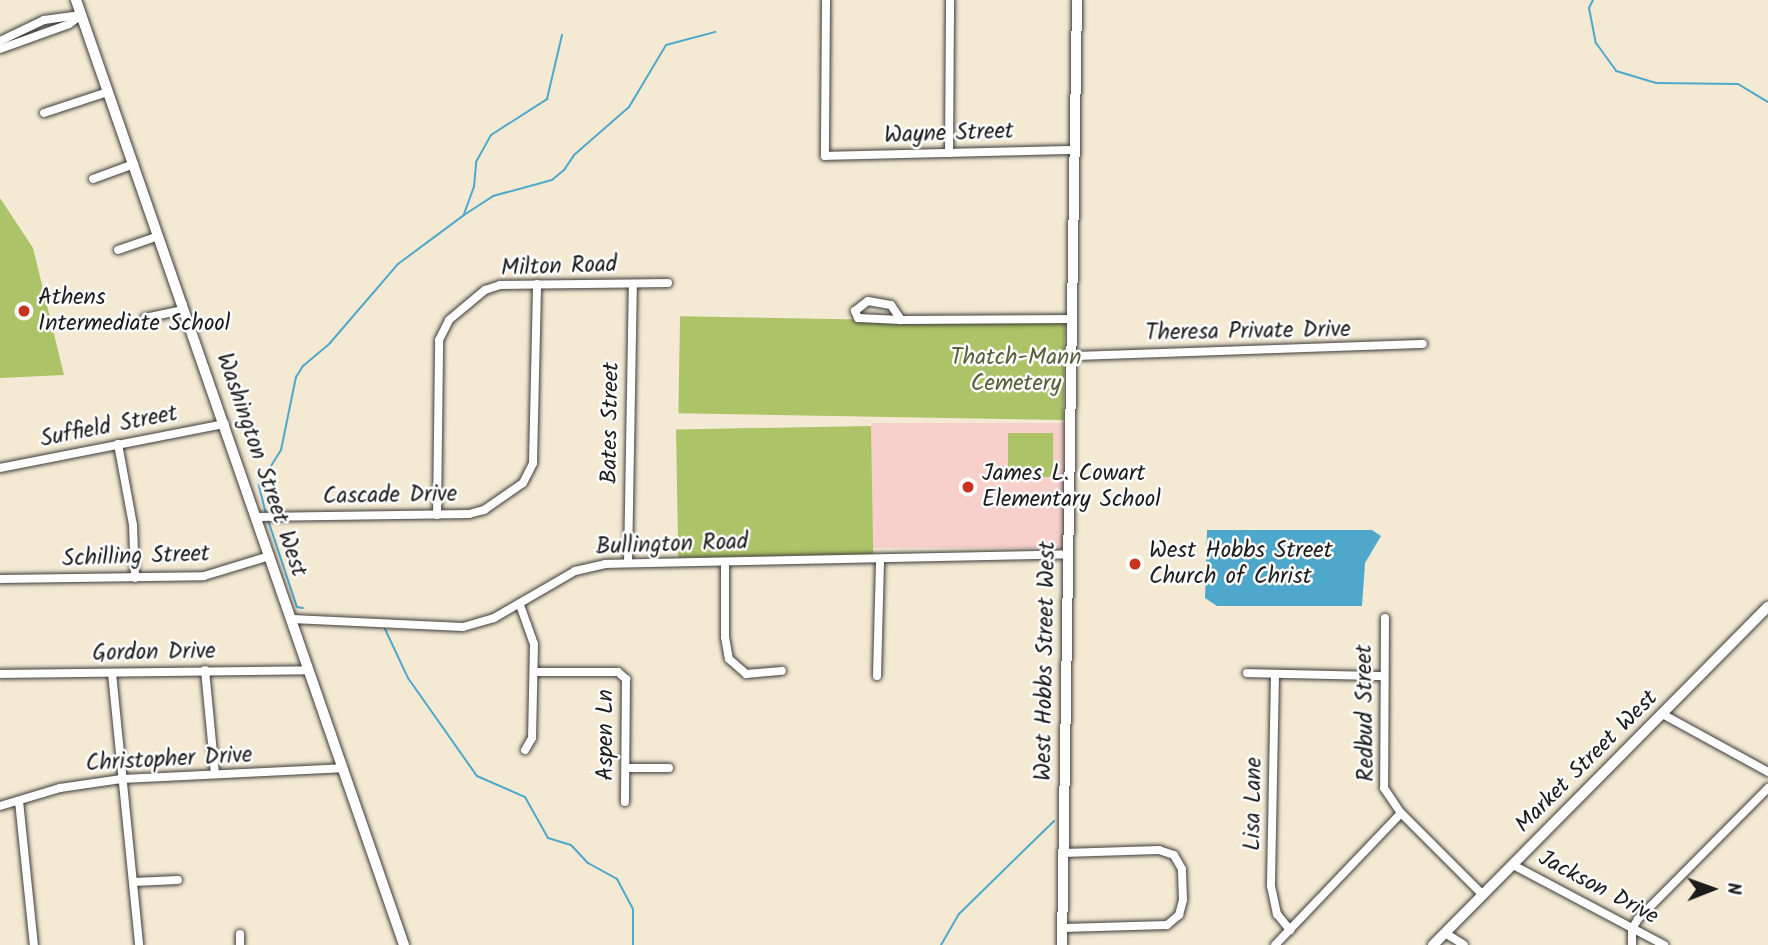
<!DOCTYPE html>
<html>
<head>
<meta charset="utf-8">
<style>
	body { margin:0 }
	#map { position:relative; width:1768px; height:945px; overflow:hidden; background:#f4ead4; font-family:Kalam,sans-serif }
	div>[style] { position:absolute }
	.built>* { inset:0; background:#f7d0cc; transform-origin:0 0 }
	.green>* { inset:0; background:#adc368; transform-origin:0 0 }
	.water>* { inset:0; background:#4ea8cb }
	.stream>* { height:2px; margin:-1px; padding:0 1px; transform-origin:1px; border-radius:1px; background:#4ea8cb }
	.roads { filter:drop-shadow(0 0 2px #3c3b38) drop-shadow(0 0 2px #3c3b38) }
	.street>* { height:8px; margin:-4px; padding:0 4px; transform-origin:4px; border-radius:4px; background:#fff }
	.secondary>* { height:10px; margin:-5px; padding:0 5px; transform-origin:5px; border-radius:5px; background:#fff }
	.dots>* { width:19px; height:19px; translate:-50% -50%; box-sizing:border-box; border:4px solid #fff; border-radius:50% }
	span { translate:-50% -50%; white-space:nowrap; text-align:center; line-height:1.15; -webkit-text-stroke:5px #fff; paint-order:stroke }
	.street-label { font-size:23px; color:#1c1c1c }
	.poi-label { font-size:23px; color:#1c1c1c }
	.left { translate:0 -50%; text-align:left }
	.park-label { font-size:23px; color:#565f3a }
	.north { position:absolute; left:1677px; top:854px; width:70px; height:70px; -webkit-text-stroke:5px #fff; paint-order:stroke; rotate:89deg; font-size:19px; font-weight:700; line-height:28px; text-align:center; color:#1c1c1c }
	.north::after { content:''; display:block; margin:auto; width:24px; height:32px; background:#1c1c1c; clip-path:polygon(50% 0,100% 100%,50% 72%,0 100%) }
</style>
</head>
<body>
<div id="map">
	<div class="built">
		<div style="left:1064px;top:423px;width:125px;height:193px;rotate:90deg"></div>
	</div>
	<div class="green">
		<div style="clip-path:polygon(0 198px,33px 248px,64px 375px,0 378px)"></div>
		<div style="left:1065px;top:323px;width:97px;height:385px;rotate:91deg"></div>
		<div style="left:871px;top:426px;width:128px;height:195px;rotate:89deg"></div>
		<div style="left:1008px;top:433px;width:45px;height:44px"></div>
	</div>
	<div class="water">
		<div style="clip-path:polygon(1207px 530px,1372px 530px,1381px 536px,1365px 563px,1362px 606px,1217px 606px,1205px 598px)"></div>
	</div>
	<div class="stream">
		<div style="left:1593px;top:0;width:9px;rotate:117deg"></div>
		<div style="left:1589px;top:8px;width:36px;rotate:79deg"></div>
		<div style="left:1596px;top:43px;width:34px;rotate:54deg"></div>
		<div style="left:1616px;top:71px;width:42px;rotate:16.7deg"></div>
		<div style="left:1656px;top:83px;width:82px;rotate:0.7deg"></div>
		<div style="left:1738px;top:84px;width:35px;rotate:31deg"></div>
		<div style="left:464px;top:214px;width:29px;rotate:-70deg"></div>
		<div style="left:474px;top:187px;width:25px;rotate:-85deg"></div>
		<div style="left:476px;top:162px;width:31px;rotate:-61deg"></div>
		<div style="left:491px;top:135px;width:67px;rotate:-32.7deg"></div>
		<div style="left:547px;top:99px;width:66px;rotate:-76.8deg"></div>
		<div style="left:266px;top:514px;width:30px;rotate:-104deg"></div>
		<div style="left:259px;top:485px;width:41px;rotate:-57.8deg"></div>
		<div style="left:281px;top:450px;width:75px;rotate:-78.4deg"></div>
		<div style="left:296px;top:377px;width:13px;rotate:-58deg"></div>
		<div style="left:303px;top:366px;width:35px;rotate:-40deg"></div>
		<div style="left:330px;top:343px;width:104px;rotate:-49.3deg"></div>
		<div style="left:398px;top:264px;width:82px;rotate:-36.6deg"></div>
		<div style="left:464px;top:215px;width:35px;rotate:-33deg"></div>
		<div style="left:493px;top:196px;width:61px;rotate:-15.2deg"></div>
		<div style="left:552px;top:180px;width:16px;rotate:-40deg"></div>
		<div style="left:564px;top:170px;width:18px;rotate:-56deg"></div>
		<div style="left:574px;top:155px;width:73px;rotate:-41.1deg"></div>
		<div style="left:629px;top:107px;width:72px;rotate:-59.2deg"></div>
		<div style="left:666px;top:45px;width:51px;rotate:-14.9deg"></div>
		<div style="left:268px;top:520px;width:92px;rotate:71.6deg"></div>
		<div style="left:297px;top:607px;width:6px;rotate:9deg"></div>
		<div style="left:385px;top:629px;width:54px;rotate:64.9deg"></div>
		<div style="left:408px;top:678px;width:120px;rotate:54.9deg"></div>
		<div style="left:477px;top:776px;width:52px;rotate:23.6deg"></div>
		<div style="left:525px;top:797px;width:47px;rotate:60.7deg"></div>
		<div style="left:548px;top:838px;width:24px;rotate:17deg"></div>
		<div style="left:571px;top:845px;width:25px;rotate:47deg"></div>
		<div style="left:588px;top:863px;width:33px;rotate:29deg"></div>
		<div style="left:617px;top:879px;width:34px;rotate:62deg"></div>
		<div style="left:633px;top:909px;width:36px;rotate:90deg"></div>
		<div style="left:941px;top:945px;width:36px;rotate:-60deg"></div>
		<div style="left:959px;top:914px;width:133px;rotate:-44.4deg"></div>
	</div>
	<div class="roads">
		<div class="street">
			<div style="left:826px;top:0;width:156px;rotate:90.4deg"></div>
			<div style="left:825px;top:156px;width:250px;rotate:-1.4deg"></div>
			<div style="left:0;top:41px;width:49px;rotate:-25.5deg"></div>
			<div style="left:44px;top:20px;width:37px;rotate:-8deg"></div>
			<div style="left:0;top:49px;width:73px;rotate:-19.9deg"></div>
			<div style="left:69px;top:24px;width:15px;rotate:-37deg"></div>
			<div style="left:44px;top:113px;width:67px;rotate:-18.2deg"></div>
			<div style="left:949px;top:153px;width:153px;rotate:-89.6deg"></div>
			<div style="left:93px;top:179px;width:44px;rotate:-20.1deg"></div>
			<div style="left:118px;top:250px;width:43px;rotate:-18.9deg"></div>
			<div style="left:868px;top:301px;width:23px;rotate:10deg"></div>
			<div style="left:891px;top:305px;width:18px;rotate:56deg"></div>
			<div style="left:901px;top:320px;width:43px;rotate:-177.3deg"></div>
			<div style="left:858px;top:318px;width:8px;rotate:-113deg"></div>
			<div style="left:855px;top:311px;width:16px;rotate:-38deg"></div>
			<div style="left:145px;top:318px;width:38px;rotate:-12deg"></div>
			<div style="left:182px;top:310px;width:5px;rotate:-79deg"></div>
			<div style="left:901px;top:320px;width:172px;rotate:-0.3deg"></div>
			<div style="left:1073px;top:356px;width:350px;rotate:-2deg"></div>
			<div style="left:118px;top:444px;width:82px;rotate:79.5deg"></div>
			<div style="left:133px;top:525px;width:53px;rotate:87.8deg"></div>
			<div style="left:0;top:468px;width:229px;rotate:-11.1deg"></div>
			<div style="left:437px;top:515px;width:175px;rotate:-89.3deg"></div>
			<div style="left:439px;top:340px;width:22px;rotate:-63deg"></div>
			<div style="left:449px;top:320px;width:47px;rotate:-39.8deg"></div>
			<div style="left:485px;top:290px;width:16px;rotate:-18deg"></div>
			<div style="left:500px;top:285px;width:168px;rotate:-0.7deg"></div>
			<div style="left:257px;top:517px;width:212px;rotate:-0.8deg"></div>
			<div style="left:469px;top:514px;width:16px;rotate:-15deg"></div>
			<div style="left:484px;top:510px;width:47px;rotate:-34.7deg"></div>
			<div style="left:523px;top:483px;width:22px;rotate:-63deg"></div>
			<div style="left:533px;top:463px;width:179px;rotate:-88.7deg"></div>
			<div style="left:725px;top:562px;width:75px;rotate:90deg"></div>
			<div style="left:725px;top:637px;width:22px;rotate:80deg"></div>
			<div style="left:729px;top:659px;width:23px;rotate:41deg"></div>
			<div style="left:746px;top:674px;width:36px;rotate:-5deg"></div>
			<div style="left:628px;top:563px;width:279px;rotate:-89deg"></div>
			<div style="left:0;top:579px;width:204px;rotate:-0.8deg"></div>
			<div style="left:204px;top:576px;width:69px;rotate:-16.9deg"></div>
			<div style="left:520px;top:605px;width:41px;rotate:70.3deg"></div>
			<div style="left:534px;top:644px;width:94px;rotate:91.2deg"></div>
			<div style="left:532px;top:738px;width:14px;rotate:120deg"></div>
			<div style="left:1385px;top:618px;width:170px;rotate:90.3deg"></div>
			<div style="left:1384px;top:788px;width:30px;rotate:56deg"></div>
			<div style="left:1401px;top:813px;width:116px;rotate:45deg"></div>
			<div style="left:292px;top:619px;width:171px;rotate:2.7deg"></div>
			<div style="left:463px;top:627px;width:32px;rotate:-16deg"></div>
			<div style="left:494px;top:618px;width:94px;rotate:-30.1deg"></div>
			<div style="left:575px;top:571px;width:31px;rotate:-13deg"></div>
			<div style="left:605px;top:564px;width:464px;rotate:-1.2deg"></div>
			<div style="left:205px;top:670px;width:103px;rotate:84.5deg"></div>
			<div style="left:534px;top:672px;width:84px"></div>
			<div style="left:618px;top:672px;width:11px;rotate:41deg"></div>
			<div style="left:626px;top:679px;width:123px;rotate:90.5deg"></div>
			<div style="left:112px;top:673px;width:273px;rotate:84.3deg"></div>
			<div style="left:1247px;top:673px;width:136px;rotate:1.3deg"></div>
			<div style="left:0;top:674px;width:309px;rotate:-0.7deg"></div>
			<div style="left:1275px;top:674px;width:212px;rotate:91.1deg"></div>
			<div style="left:1271px;top:886px;width:29px;rotate:78deg"></div>
			<div style="left:1277px;top:914px;width:21px;rotate:51deg"></div>
			<div style="left:877px;top:676px;width:117px;rotate:-88.5deg"></div>
			<div style="left:1664px;top:715px;width:119px;rotate:28.7deg"></div>
			<div style="left:626px;top:768px;width:43px"></div>
			<div style="left:19px;top:801px;width:145px;rotate:84.1deg"></div>
			<div style="left:0;top:806px;width:63px;rotate:-16.7deg"></div>
			<div style="left:60px;top:788px;width:62px;rotate:-8.4deg"></div>
			<div style="left:121px;top:779px;width:222px;rotate:-2.8deg"></div>
			<div style="left:1513px;top:865px;width:171px;rotate:27.9deg"></div>
			<div style="left:133px;top:882px;width:45px;rotate:-2.5deg"></div>
			<div style="left:1063px;top:928px;width:104px;rotate:-1.7deg"></div>
			<div style="left:1167px;top:925px;width:16px;rotate:-40deg"></div>
			<div style="left:1179px;top:915px;width:16px;rotate:-75deg"></div>
			<div style="left:1183px;top:900px;width:31px;rotate:-92deg"></div>
			<div style="left:1182px;top:869px;width:16px;rotate:-120deg"></div>
			<div style="left:1174px;top:855px;width:16px;rotate:-162deg"></div>
			<div style="left:1159px;top:850px;width:96px;rotate:178.2deg"></div>
			<div style="left:1445px;top:933px;width:22px;rotate:32deg"></div>
			<div style="left:240px;top:934px;width:11px;rotate:90deg"></div>
			<div style="left:1275px;top:945px;width:182px;rotate:-46.3deg"></div>
			<div style="left:1632px;top:945px;width:16px;rotate:-90deg"></div>
			<div style="left:1632px;top:929px;width:12px;rotate:-59deg"></div>
			<div style="left:1638px;top:919px;width:185px;rotate:-45.2deg"></div>
		</div>
		<div class="secondary">
			<div style="left:76px;top:0;width:1000px;rotate:70.86deg"></div>
			<div style="left:1062px;top:945px;width:945px;rotate:-89.09deg"></div>
			<div style="left:1433px;top:945px;width:476px;rotate:-45.3deg"></div>
		</div>
	</div>
	<div class="dots">
		<div style="left:24px;top:311px;background:#c8321e"></div>
		<div style="left:968px;top:487px;background:#c8321e"></div>
		<div style="left:1135px;top:564px;background:#c8321e"></div>
	</div>
	<div class="street-label">
		<span style="left:949px;top:134px;rotate:-2deg">Wayne Street</span>
		<span style="left:559px;top:267px;rotate:-2deg">Milton Road</span>
		<span style="left:1248px;top:332px;rotate:-1deg">Theresa Private Drive</span>
		<span style="left:611px;top:423px;rotate:-89deg">Bates Street</span>
		<span style="left:109px;top:427px;rotate:-11deg">Suffield Street</span>
		<span style="left:261px;top:465px;rotate:71deg">Washington Street West</span>
		<span style="left:390px;top:496px;rotate:-1deg">Cascade Drive</span>
		<span style="left:672px;top:545px;rotate:-2deg">Bullington Road</span>
		<span style="left:136px;top:557px;rotate:-2deg">Schilling Street</span>
		<span style="left:154px;top:653px;rotate:-1deg">Gordon Drive</span>
		<span style="left:1046px;top:661px;rotate:-89deg">West Hobbs Street West</span>
		<span style="left:1366px;top:713px;rotate:-91deg">Redbud Street</span>
		<span style="left:606px;top:735px;rotate:-90deg">Aspen Ln</span>
		<span style="left:169px;top:760px;rotate:-3deg">Christopher Drive</span>
		<span style="left:1587px;top:762px;rotate:-45deg">Market Street West</span>
		<span style="left:1254px;top:804px;rotate:-89deg">Lisa Lane</span>
		<span style="left:1598px;top:888px;rotate:28deg">Jackson Drive</span>
	</div>
	<div class="poi-label">
		<span class="left" style="left:38px;top:311px">Athens<br>Intermediate School</span>
		<span class="left" style="left:982px;top:487px">James L. Cowart<br>Elementary School</span>
		<span class="left" style="left:1149px;top:564px">West Hobbs Street<br>Church of Christ</span>
	</div>
	<div class="park-label">
		<span style="left:1016px;top:371px">Thatch-Mann<br>Cemetery</span>
	</div>
	<div class="north">N</div>
</div>
</body>
</html>
